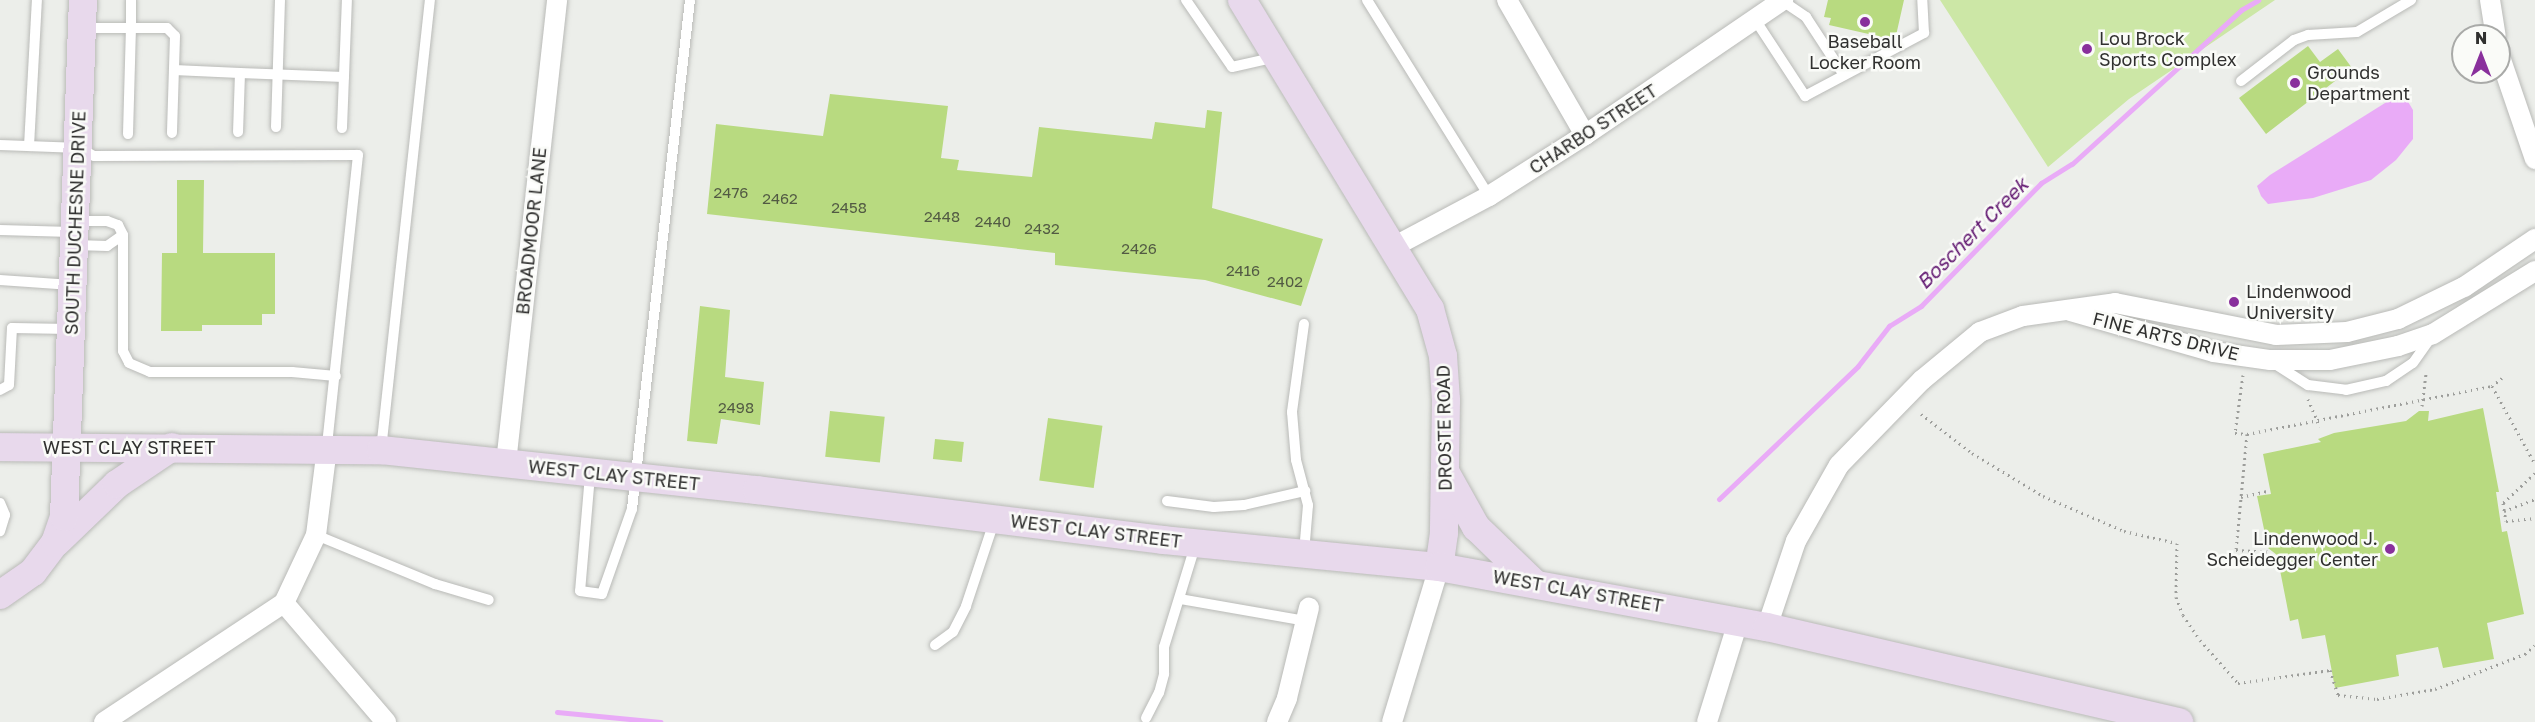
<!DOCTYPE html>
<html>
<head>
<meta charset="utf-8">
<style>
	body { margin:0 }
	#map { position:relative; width:2535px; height:722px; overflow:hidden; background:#eceeea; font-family:"Golos Text",sans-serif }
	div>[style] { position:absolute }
	.green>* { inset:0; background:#cce7a6 }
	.water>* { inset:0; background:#e9abf7 }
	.stream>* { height:5px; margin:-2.5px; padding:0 2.5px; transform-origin:2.5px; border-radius:2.5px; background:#e9abf7 }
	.building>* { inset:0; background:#b8da80; transform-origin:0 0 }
	.path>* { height:3px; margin-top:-1.5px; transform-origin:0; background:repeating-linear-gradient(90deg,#9d9e9b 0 1.5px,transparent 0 6px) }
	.roads { filter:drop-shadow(0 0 2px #b9bab7) drop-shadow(0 0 2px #b9bab7) }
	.lane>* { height:10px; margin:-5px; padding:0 5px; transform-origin:5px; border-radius:5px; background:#fff }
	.street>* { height:20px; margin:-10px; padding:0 10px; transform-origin:10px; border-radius:10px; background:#fff }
	.secondary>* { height:28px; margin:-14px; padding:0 14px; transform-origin:14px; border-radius:14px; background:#e8d9ec }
	.dots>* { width:16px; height:16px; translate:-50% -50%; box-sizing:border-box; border:3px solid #fafbf8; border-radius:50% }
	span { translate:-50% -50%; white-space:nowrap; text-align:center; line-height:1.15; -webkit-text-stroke:5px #fafbf8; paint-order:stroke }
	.number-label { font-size:15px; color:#525a43 }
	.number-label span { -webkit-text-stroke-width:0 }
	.poi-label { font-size:18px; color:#30302f }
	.left { translate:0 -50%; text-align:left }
	.right { translate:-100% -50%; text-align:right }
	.street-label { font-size:18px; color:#30302f }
	.water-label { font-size:20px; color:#621971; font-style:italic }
	.north { position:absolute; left:2451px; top:24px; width:60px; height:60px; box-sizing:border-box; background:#fafbf8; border:2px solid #a9aaa8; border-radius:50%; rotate:0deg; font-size:16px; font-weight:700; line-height:24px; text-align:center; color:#30302f }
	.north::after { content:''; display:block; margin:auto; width:21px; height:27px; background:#89309c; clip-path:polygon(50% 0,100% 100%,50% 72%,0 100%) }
</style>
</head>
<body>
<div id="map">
	<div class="green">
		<div style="clip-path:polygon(1940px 0,2275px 0,2129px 99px,2048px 167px)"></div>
	</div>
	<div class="water">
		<div style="clip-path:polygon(2393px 98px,2407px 100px,2413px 110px,2413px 139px,2396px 160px,2371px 180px,2313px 198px,2268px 204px,2261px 196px,2257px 186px,2270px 175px)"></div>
	</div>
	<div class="stream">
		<div style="left:1719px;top:499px;width:192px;rotate:-43.7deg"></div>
		<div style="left:1858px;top:366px;width:51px;rotate:-52.2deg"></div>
		<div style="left:1889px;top:326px;width:38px;rotate:-32deg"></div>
		<div style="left:1921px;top:306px;width:172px;rotate:-45.7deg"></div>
		<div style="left:2041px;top:183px;width:36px;rotate:-32deg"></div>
		<div style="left:2072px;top:164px;width:229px;rotate:-42.3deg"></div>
		<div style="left:2241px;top:10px;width:20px;rotate:-30deg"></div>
		<div style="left:557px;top:712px;width:104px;rotate:5.5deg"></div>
	</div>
	<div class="building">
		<div style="clip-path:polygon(1828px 0,1904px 0,1895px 40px,1829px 25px,1831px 18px,1824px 17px)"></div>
		<div style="clip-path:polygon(2308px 46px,2320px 62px,2338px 49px,2352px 68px,2266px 134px,2239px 98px)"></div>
		<div style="clip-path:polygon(830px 94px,948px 106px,941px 158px,959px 160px,957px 170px,1032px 177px,1039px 127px,1152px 139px,1155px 122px,1205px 128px,1207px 110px,1222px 112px,1212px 208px,1323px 239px,1301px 306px,1205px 280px,1055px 265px,1055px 253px,707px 214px,716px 124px,823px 136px)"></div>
		<div style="clip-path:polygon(177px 180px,204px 180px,203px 253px,275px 253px,275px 314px,262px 314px,262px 325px,202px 325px,202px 331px,161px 331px,162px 253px,177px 253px)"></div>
		<div style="clip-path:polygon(700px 306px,730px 310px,725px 377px,764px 382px,760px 425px,721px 419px,717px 444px,687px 441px)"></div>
		<div style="clip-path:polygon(2483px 408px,2499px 492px,2496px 492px,2502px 532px,2507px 531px,2524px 614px,2487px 623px,2494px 659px,2443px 668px,2438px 647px,2396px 655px,2399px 676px,2335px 688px,2325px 635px,2302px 639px,2298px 619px,2290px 621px,2277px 555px,2268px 548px,2257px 496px,2271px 494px,2263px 454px,2321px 442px,2318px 439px,2334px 433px,2406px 421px,2419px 411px,2429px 411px,2428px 421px)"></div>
		<div style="left:830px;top:411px;width:55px;height:46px;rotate:6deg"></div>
		<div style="left:1048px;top:418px;width:55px;height:63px;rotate:8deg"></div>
		<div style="left:935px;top:439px;width:29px;height:20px;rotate:6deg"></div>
	</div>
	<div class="path">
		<div style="left:2243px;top:375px;width:59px;rotate:97.9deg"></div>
		<div style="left:2235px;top:433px;width:12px;rotate:5deg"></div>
		<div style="left:2247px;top:434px;width:117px;rotate:95.4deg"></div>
		<div style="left:2236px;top:550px;width:33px;rotate:3deg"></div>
		<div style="left:2502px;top:378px;width:13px;rotate:141deg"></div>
		<div style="left:2492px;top:386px;width:89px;rotate:61.1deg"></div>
		<div style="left:2308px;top:399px;width:30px;rotate:67deg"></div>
		<div style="left:2422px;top:406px;width:33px;rotate:-83deg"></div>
		<div style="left:1921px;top:414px;width:64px;rotate:37.4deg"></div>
		<div style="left:1972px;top:453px;width:83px;rotate:31.2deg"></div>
		<div style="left:2043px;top:496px;width:88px;rotate:23.4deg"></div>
		<div style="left:2124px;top:531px;width:54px;rotate:12.8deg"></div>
		<div style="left:2177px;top:543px;width:54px;rotate:91.1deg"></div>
		<div style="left:2176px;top:597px;width:19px;rotate:69deg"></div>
		<div style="left:2183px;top:615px;width:30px;rotate:56deg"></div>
		<div style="left:2200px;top:640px;width:57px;rotate:48.5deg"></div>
		<div style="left:2238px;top:683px;width:93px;rotate:-8deg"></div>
		<div style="left:2330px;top:670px;width:26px;rotate:72deg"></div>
		<div style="left:2338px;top:695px;width:39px;rotate:6deg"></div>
		<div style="left:2377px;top:699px;width:59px;rotate:-9.8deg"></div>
		<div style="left:2435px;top:689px;width:97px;rotate:-21.3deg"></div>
		<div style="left:2525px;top:654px;width:13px;rotate:-42deg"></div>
		<div style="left:2247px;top:434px;width:250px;rotate:-11.1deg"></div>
		<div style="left:2535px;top:473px;width:44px;rotate:136.8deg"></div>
		<div style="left:2503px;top:503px;width:18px;rotate:81deg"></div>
		<div style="left:2506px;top:521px;width:29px;rotate:-6deg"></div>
		<div style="left:2241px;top:497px;width:27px;rotate:-13deg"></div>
		<div style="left:2504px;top:511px;width:33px;rotate:-21deg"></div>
	</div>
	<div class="roads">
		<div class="lane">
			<div style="left:1186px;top:0;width:81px;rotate:55.5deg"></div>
			<div style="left:1232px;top:67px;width:45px;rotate:-12.8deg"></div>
			<div style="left:1367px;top:0;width:231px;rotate:58.1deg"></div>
			<div style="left:1784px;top:2px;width:27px;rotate:34deg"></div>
			<div style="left:1806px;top:17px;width:69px;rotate:56.8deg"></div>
			<div style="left:1756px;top:21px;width:90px;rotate:56.8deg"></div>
			<div style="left:1805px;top:96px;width:135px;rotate:-27.9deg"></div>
			<div style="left:1924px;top:33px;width:33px;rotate:-93deg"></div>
			<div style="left:82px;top:28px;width:49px"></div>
			<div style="left:131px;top:28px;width:28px;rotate:-90deg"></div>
			<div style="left:174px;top:70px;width:66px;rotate:2.6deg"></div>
			<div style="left:240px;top:73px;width:59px;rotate:91.9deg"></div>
			<div style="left:240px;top:73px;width:104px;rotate:2.2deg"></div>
			<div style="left:2241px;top:81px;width:67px;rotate:-37.7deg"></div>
			<div style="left:2294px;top:40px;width:15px;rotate:-20deg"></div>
			<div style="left:2308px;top:35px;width:49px;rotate:-3.5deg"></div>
			<div style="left:2357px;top:32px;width:63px;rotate:-30.7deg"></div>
			<div style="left:276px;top:127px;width:127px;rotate:-88.2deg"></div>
			<div style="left:342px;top:128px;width:128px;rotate:-87.8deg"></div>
			<div style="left:128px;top:134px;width:106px;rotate:-88.4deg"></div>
			<div style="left:131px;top:28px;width:36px"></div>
			<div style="left:167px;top:28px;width:11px;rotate:45deg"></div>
			<div style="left:175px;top:36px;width:97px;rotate:91.8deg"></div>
			<div style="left:0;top:145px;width:80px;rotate:2.1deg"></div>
			<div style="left:80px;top:148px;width:16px;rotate:30deg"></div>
			<div style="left:94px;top:156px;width:264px;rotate:-0.2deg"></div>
			<div style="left:358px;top:155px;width:294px;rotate:96.1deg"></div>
			<div style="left:29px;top:146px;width:146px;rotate:-86.9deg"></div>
			<div style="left:76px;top:221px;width:31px"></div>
			<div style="left:107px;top:221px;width:12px;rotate:20deg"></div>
			<div style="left:118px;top:225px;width:11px;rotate:63deg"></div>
			<div style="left:123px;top:235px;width:116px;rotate:90deg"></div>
			<div style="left:123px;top:351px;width:13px;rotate:63deg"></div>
			<div style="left:129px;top:363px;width:23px;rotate:23deg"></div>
			<div style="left:150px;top:372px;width:142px"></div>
			<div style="left:292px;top:372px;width:44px;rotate:5.2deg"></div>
			<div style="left:0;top:230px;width:72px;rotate:1.6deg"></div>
			<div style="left:75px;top:245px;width:32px;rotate:2deg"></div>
			<div style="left:107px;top:246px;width:19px;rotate:-35deg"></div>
			<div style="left:0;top:280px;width:72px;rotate:4deg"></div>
			<div style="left:1304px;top:324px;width:89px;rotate:97.8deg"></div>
			<div style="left:1292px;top:412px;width:48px;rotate:85.2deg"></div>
			<div style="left:1296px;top:460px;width:47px;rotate:75.1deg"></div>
			<div style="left:1308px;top:505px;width:48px;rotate:94.8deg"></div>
			<div style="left:2272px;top:362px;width:43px;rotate:32.6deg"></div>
			<div style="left:2308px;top:385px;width:38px;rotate:7deg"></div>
			<div style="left:2346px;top:390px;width:41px;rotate:-12.7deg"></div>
			<div style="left:2386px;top:381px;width:32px;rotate:-34deg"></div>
			<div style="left:2413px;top:363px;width:32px;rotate:-55deg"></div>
			<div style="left:0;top:390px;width:10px;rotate:-29deg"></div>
			<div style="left:9px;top:385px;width:57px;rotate:-87deg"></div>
			<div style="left:12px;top:328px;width:58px;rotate:1deg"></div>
			<div style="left:381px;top:450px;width:453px;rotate:-83.8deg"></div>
			<div style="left:590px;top:475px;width:116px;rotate:94.9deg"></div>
			<div style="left:580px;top:591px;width:22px;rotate:8deg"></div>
			<div style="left:602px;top:594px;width:90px;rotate:-70.6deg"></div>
			<div style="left:632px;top:509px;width:512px;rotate:-83.5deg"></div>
			<div style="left:1167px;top:501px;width:47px;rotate:7.3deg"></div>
			<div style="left:1214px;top:507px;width:30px;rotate:-4deg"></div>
			<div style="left:1244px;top:505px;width:63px;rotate:-12.9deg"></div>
			<div style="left:0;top:503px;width:13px;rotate:67deg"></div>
			<div style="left:5px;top:515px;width:17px;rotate:107deg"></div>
			<div style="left:316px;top:535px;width:129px;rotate:22.4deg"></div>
			<div style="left:435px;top:584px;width:56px;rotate:16.5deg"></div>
			<div style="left:1180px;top:599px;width:128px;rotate:9.9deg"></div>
			<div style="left:935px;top:645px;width:22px;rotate:-36deg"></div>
			<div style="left:953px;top:632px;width:29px;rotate:-63deg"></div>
			<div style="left:966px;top:606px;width:92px;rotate:-71.6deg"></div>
			<div style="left:1146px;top:718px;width:28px;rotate:-63deg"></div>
			<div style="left:1159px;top:693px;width:20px;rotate:-75deg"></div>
			<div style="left:1164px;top:674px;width:27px;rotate:-90deg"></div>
			<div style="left:1164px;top:647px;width:109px;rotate:-72.9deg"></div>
		</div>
		<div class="street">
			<div style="left:1507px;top:0;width:156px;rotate:60deg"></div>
			<div style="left:2490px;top:0;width:36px;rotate:81deg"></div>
			<div style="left:2499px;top:54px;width:111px;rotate:71.1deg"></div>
			<div style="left:1395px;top:246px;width:106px;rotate:-28deg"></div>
			<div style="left:1489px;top:196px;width:114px;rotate:-32.4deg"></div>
			<div style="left:1585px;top:135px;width:240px;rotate:-34.3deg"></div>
			<div style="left:2070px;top:311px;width:150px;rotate:15.9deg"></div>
			<div style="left:2214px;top:352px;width:57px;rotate:8.1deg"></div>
			<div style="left:2270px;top:360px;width:60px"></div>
			<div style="left:2330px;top:360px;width:69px;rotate:-11.6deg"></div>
			<div style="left:2398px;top:346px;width:37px;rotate:-19deg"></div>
			<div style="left:2433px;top:334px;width:120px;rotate:-31.7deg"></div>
			<div style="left:506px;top:463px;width:466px;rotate:-83.7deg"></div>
			<div style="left:284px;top:603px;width:157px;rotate:49.4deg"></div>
			<div style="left:1767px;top:627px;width:91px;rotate:-71.4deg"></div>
			<div style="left:1796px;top:541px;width:87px;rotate:-60.5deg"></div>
			<div style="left:1839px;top:465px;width:119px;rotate:-45.7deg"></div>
			<div style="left:1922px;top:380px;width:75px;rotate:-39.6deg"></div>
			<div style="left:1980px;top:332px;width:46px;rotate:-20.4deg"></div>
			<div style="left:2023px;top:316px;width:93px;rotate:-8deg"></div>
			<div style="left:2115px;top:303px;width:164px;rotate:11.2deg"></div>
			<div style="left:2276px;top:335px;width:71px;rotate:-2.4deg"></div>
			<div style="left:2347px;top:332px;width:53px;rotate:-14.3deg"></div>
			<div style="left:2398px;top:319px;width:73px;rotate:-25.9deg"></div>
			<div style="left:2464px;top:287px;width:86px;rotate:-34.1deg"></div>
			<div style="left:104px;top:722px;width:216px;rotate:-33.5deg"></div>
			<div style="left:284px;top:603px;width:75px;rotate:-64.8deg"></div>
			<div style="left:316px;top:535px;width:88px;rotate:-82.8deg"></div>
			<div style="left:1277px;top:722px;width:26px;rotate:-67deg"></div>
			<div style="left:1287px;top:698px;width:93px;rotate:-76.3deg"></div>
			<div style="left:1392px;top:722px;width:162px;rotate:-73.1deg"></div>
			<div style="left:1707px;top:722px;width:105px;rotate:-72.8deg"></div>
		</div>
		<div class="secondary">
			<div style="left:1242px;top:0;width:362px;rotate:58.7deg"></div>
			<div style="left:1430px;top:309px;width:49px;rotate:74.5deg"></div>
			<div style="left:1443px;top:356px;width:44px;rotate:86.1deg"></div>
			<div style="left:1446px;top:400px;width:133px;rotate:90.9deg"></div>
			<div style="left:1444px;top:533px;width:34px;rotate:98deg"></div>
			<div style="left:0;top:447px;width:381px;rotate:0.5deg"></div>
			<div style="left:381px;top:450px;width:378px;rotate:6.1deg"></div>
			<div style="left:757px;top:490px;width:409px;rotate:7deg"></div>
			<div style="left:1163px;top:540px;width:277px;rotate:5.6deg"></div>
			<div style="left:1439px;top:567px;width:333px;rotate:10.4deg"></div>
			<div style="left:1767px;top:627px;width:423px;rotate:13deg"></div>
			<div style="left:1447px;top:475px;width:60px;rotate:60.9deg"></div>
			<div style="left:1476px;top:527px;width:79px;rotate:44deg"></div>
			<div style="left:57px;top:542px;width:83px;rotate:-44deg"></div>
			<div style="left:117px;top:484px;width:66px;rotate:-33.9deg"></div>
			<div style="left:0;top:595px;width:40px;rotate:-34.9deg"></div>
			<div style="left:33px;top:572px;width:36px;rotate:-53deg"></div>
			<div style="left:55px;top:543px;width:28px;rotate:-71deg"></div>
			<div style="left:64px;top:517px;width:517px;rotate:-87.9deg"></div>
		</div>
	</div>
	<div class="dots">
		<div style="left:1865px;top:22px;background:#89309c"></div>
		<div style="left:2087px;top:49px;background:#89309c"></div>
		<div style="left:2295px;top:83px;background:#89309c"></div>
		<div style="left:2234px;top:302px;background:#89309c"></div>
		<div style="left:2390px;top:549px;background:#89309c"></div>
	</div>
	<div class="number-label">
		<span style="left:731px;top:193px">2476</span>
		<span style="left:780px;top:199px">2462</span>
		<span style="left:849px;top:208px">2458</span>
		<span style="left:942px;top:217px">2448</span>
		<span style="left:993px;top:222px">2440</span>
		<span style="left:1042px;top:229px">2432</span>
		<span style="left:1139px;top:249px">2426</span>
		<span style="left:1243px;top:271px">2416</span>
		<span style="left:1285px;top:282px">2402</span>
		<span style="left:736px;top:408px">2498</span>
	</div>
	<div class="poi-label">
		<span class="left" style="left:2099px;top:49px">Lou Brock<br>Sports Complex</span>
		<span style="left:1865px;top:52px">Baseball<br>Locker Room</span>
		<span class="left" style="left:2307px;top:83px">Grounds<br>Department</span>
		<span class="left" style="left:2246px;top:302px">Lindenwood<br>University</span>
		<span class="right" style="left:2378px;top:549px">Lindenwood J.<br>Scheidegger Center</span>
	</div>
	<div class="street-label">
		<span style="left:1593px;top:129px;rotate:-33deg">CHARBO STREET</span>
		<span style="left:75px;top:223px;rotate:-88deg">SOUTH DUCHESNE DRIVE</span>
		<span style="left:531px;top:231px;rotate:-84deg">BROADMOOR LANE</span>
		<span style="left:2166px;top:336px;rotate:14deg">FINE ARTS DRIVE</span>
		<span style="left:1444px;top:428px;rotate:-91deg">DROSTE ROAD</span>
		<span style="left:129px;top:447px">WEST CLAY STREET</span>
		<span style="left:614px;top:475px;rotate:6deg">WEST CLAY STREET</span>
		<span style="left:1096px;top:531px;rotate:7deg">WEST CLAY STREET</span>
		<span style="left:1578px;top:591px;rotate:10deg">WEST CLAY STREET</span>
	</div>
	<div class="water-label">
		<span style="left:1972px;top:233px;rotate:-45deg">Boschert Creek</span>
	</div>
	<div class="north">N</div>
</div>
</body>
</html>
